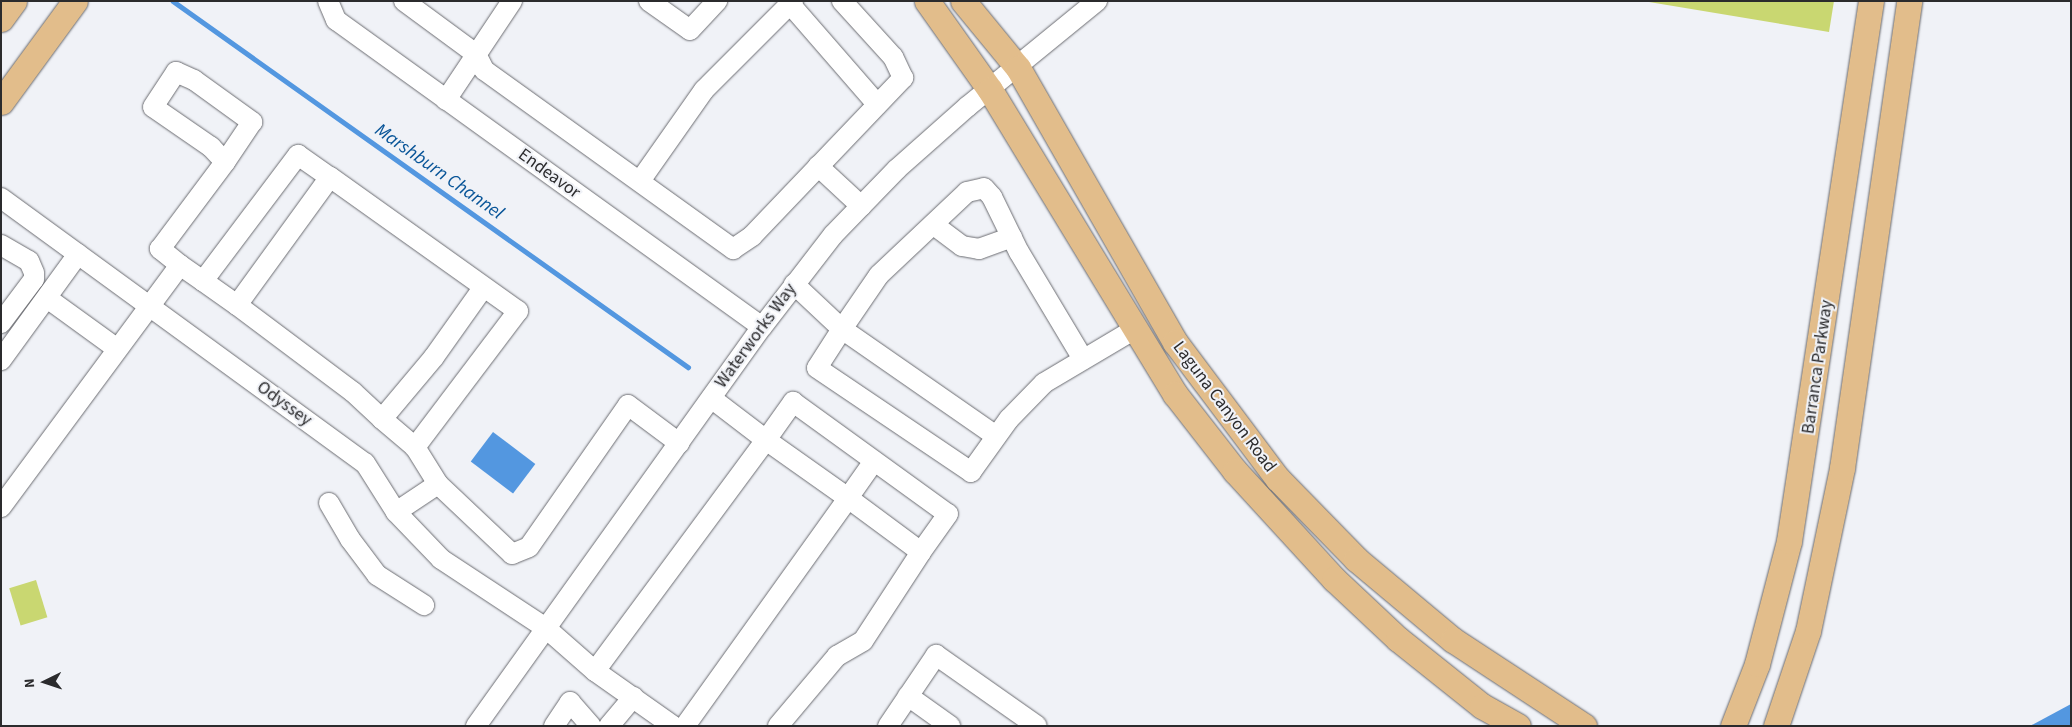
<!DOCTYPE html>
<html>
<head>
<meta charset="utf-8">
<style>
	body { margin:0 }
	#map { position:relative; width:2072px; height:727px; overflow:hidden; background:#f0f2f7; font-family:"Source Sans 3",sans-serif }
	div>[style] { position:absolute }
	.green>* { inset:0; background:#c9d771; transform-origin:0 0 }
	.water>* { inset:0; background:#5397e0; transform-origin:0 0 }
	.stream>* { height:4.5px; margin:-2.25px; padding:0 2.25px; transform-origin:2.25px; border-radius:2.25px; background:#5397e0 }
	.roads { filter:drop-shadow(0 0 1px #6b6c71) drop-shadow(0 0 1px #6b6c71) }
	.minor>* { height:20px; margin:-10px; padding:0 10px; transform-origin:10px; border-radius:10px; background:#fff }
	.major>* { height:25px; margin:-12.5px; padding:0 12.5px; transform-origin:12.5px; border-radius:12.5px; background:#e2bd8b }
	span { translate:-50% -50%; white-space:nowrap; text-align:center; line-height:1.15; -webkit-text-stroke:4px #f0f2f7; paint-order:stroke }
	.street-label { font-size:18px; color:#2b2b2d }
	.water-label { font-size:19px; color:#095598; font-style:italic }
	.frame { position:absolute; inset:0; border:2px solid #2b2b2d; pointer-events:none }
	.north { position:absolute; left:20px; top:657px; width:50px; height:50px; -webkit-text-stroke:4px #f0f2f7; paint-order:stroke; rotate:266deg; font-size:14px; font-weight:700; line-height:20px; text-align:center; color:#2b2b2d }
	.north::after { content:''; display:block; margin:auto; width:18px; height:22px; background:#2b2b2d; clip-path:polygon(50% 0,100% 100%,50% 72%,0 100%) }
</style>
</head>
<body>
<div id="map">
	<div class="green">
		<div style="clip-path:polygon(1643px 1px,1834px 1px,1829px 32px)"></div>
		<div style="left:36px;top:580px;width:39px;height:28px;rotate:73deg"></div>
	</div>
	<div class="water">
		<div style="left:493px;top:432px;width:53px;height:37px;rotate:37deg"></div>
		<div style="clip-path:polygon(2071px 704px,2071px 726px,2030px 726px)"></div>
	</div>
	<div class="stream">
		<div style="left:173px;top:1px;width:632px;rotate:35.4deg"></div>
	</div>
	<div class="roads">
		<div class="minor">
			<div style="left:328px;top:1px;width:21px;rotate:67deg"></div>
			<div style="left:336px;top:20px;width:525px;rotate:35.78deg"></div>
			<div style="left:404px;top:1px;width:89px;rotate:36.4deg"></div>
			<div style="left:476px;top:54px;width:18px;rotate:63deg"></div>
			<div style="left:484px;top:70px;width:307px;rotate:35.7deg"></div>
			<div style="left:733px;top:249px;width:23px;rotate:-34deg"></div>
			<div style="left:752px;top:236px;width:219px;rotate:-46.3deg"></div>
			<div style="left:903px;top:78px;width:23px;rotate:-115deg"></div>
			<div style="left:893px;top:57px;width:76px;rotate:-132.3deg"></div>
			<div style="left:649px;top:1px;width:50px;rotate:35.3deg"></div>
			<div style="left:690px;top:30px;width:40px;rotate:-47deg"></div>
			<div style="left:790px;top:4px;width:133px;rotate:49deg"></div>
			<div style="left:446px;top:100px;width:119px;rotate:-56.3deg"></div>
			<div style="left:818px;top:166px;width:59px;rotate:42.9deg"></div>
			<div style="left:330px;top:177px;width:231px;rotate:35.5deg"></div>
			<div style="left:518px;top:311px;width:171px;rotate:127.1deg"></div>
			<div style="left:640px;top:181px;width:111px;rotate:-54.9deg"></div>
			<div style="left:704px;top:90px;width:126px;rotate:-45deg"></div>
			<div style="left:1px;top:198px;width:450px;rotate:36.1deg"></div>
			<div style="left:365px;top:463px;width:58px;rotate:57.7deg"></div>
			<div style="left:396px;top:512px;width:65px;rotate:46.2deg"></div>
			<div style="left:441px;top:559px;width:127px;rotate:33.4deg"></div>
			<div style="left:547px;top:629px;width:64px;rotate:41.2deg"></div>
			<div style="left:595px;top:671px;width:287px;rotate:-53.5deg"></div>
			<div style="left:766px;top:440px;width:69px;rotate:-142.6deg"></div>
			<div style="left:934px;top:225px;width:35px;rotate:37deg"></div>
			<div style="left:962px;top:246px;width:17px;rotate:10deg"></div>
			<div style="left:979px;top:249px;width:35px;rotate:-20deg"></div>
			<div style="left:1px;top:245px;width:32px;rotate:30deg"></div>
			<div style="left:29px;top:261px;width:13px;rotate:67deg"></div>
			<div style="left:34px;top:273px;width:6px;rotate:90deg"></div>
			<div style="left:34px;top:279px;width:55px;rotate:126.9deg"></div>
			<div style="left:180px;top:265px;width:28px;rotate:35deg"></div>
			<div style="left:203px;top:281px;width:158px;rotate:-53deg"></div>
			<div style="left:298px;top:155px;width:39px;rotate:35deg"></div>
			<div style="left:330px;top:177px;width:158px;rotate:126deg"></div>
			<div style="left:237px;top:305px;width:145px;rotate:36.9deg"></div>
			<div style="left:353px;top:392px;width:40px;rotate:43deg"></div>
			<div style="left:382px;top:419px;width:81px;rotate:-50deg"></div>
			<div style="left:434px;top:357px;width:85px;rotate:-54.6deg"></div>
			<div style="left:203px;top:281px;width:42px;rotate:35.2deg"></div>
			<div style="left:794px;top:284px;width:66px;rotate:43.2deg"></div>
			<div style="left:842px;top:329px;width:46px;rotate:122.7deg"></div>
			<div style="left:817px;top:368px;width:186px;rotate:34deg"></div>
			<div style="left:971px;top:472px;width:65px;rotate:-54.4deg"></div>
			<div style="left:1009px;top:419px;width:50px;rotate:-45.8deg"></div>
			<div style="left:1044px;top:383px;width:106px;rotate:-30.7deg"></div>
			<div style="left:47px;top:298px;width:85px;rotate:35.9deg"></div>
			<div style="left:1px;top:360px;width:131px;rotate:-54deg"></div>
			<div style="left:382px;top:419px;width:43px;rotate:40.3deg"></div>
			<div style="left:415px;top:447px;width:44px;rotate:58.1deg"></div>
			<div style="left:438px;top:484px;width:102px;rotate:43.4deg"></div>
			<div style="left:512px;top:554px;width:18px;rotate:-22deg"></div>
			<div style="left:529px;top:547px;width:173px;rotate:-55.1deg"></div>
			<div style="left:628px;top:405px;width:64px;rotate:36.7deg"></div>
			<div style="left:996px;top:436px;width:188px;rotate:-145.2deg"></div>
			<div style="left:842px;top:329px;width:65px;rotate:-55.6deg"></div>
			<div style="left:879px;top:275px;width:121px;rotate:-43.3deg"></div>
			<div style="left:967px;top:192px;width:17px;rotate:-13deg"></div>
			<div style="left:984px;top:188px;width:12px;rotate:48deg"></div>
			<div style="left:992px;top:197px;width:61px;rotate:63.9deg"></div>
			<div style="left:1019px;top:252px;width:125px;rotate:59.1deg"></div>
			<div style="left:329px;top:503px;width:42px;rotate:59.7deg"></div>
			<div style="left:350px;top:539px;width:45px;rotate:53.1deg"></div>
			<div style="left:377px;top:575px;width:56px;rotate:32.6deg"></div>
			<div style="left:1px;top:507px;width:301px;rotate:-53.5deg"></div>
			<div style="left:180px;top:265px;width:26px;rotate:-141deg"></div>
			<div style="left:160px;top:249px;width:109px;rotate:-53.2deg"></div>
			<div style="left:225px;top:162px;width:21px;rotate:-133deg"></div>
			<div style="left:211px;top:147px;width:70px;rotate:-145.4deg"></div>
			<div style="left:153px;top:107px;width:42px;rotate:-56.7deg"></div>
			<div style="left:176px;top:72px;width:20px;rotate:24deg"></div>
			<div style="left:194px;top:80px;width:72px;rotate:35.9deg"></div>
			<div style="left:252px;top:122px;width:48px;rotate:124deg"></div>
			<div style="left:396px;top:512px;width:50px;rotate:-33.7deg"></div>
			<div style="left:595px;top:671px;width:95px;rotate:35.2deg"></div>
			<div style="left:908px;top:696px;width:52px;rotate:35.5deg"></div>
			<div style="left:476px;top:726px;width:491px;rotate:-54.4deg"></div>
			<div style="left:762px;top:327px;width:116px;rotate:-52.3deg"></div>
			<div style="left:833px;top:235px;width:92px;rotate:-45.9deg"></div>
			<div style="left:897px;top:169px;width:94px;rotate:-41.5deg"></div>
			<div style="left:967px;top:107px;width:168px;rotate:-39.2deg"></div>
			<div style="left:554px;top:726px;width:29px;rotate:-56deg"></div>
			<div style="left:570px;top:702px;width:32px;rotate:49deg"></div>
			<div style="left:609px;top:726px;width:38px;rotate:-50deg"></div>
			<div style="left:685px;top:726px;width:280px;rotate:-54.4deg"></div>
			<div style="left:848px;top:498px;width:100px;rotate:-144.7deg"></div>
			<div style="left:766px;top:440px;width:47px;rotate:-54.6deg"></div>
			<div style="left:793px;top:402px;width:191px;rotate:35.9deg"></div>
			<div style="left:948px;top:514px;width:47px;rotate:125.4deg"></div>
			<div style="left:921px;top:552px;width:91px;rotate:-143.5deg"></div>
			<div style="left:848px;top:498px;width:45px;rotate:-54.9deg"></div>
			<div style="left:778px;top:726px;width:92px;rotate:-49.9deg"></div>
			<div style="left:837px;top:656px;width:30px;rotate:-30deg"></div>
			<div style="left:863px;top:641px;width:106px;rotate:-56.9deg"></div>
			<div style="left:888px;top:726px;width:86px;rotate:-55.9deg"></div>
			<div style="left:936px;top:655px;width:123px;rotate:35.1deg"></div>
		</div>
		<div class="major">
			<div style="left:927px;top:1px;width:109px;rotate:54.7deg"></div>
			<div style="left:990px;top:90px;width:356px;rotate:58.7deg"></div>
			<div style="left:1175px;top:394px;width:98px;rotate:52.1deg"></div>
			<div style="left:1235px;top:471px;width:147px;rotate:47.5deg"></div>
			<div style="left:1334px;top:579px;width:88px;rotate:43.2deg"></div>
			<div style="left:1398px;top:639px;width:107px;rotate:38.6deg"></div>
			<div style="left:1482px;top:706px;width:41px;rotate:29.1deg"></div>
			<div style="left:963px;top:1px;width:87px;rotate:50.6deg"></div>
			<div style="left:1018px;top:68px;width:316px;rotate:60.2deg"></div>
			<div style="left:1175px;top:342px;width:171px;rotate:53.1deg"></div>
			<div style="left:1278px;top:479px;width:112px;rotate:45.7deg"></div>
			<div style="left:1356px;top:559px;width:126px;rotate:39.9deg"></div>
			<div style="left:1453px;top:640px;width:157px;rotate:33.3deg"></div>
			<div style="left:1px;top:19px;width:22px;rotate:-54deg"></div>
			<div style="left:1px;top:102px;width:125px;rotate:-53.8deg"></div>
			<div style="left:1733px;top:726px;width:66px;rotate:-68.8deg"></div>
			<div style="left:1757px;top:664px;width:127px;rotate:-75.4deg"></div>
			<div style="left:1789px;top:541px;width:546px;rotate:-81.37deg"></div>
			<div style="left:1776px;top:726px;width:100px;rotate:-71.4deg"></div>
			<div style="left:1808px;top:631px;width:167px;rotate:-78.2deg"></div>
			<div style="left:1842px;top:468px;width:472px;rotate:-81.8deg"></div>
		</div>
	</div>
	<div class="street-label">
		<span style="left:549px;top:174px;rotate:36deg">Endeavor</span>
		<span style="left:756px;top:336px;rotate:-54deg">Waterworks Way</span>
		<span style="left:1818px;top:367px;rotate:-82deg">Barranca Parkway</span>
		<span style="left:284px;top:404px;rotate:36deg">Odyssey</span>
		<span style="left:1224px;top:407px;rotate:53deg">Laguna Canyon Road</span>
	</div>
	<div class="water-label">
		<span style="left:439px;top:172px;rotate:35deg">Marshburn Channel</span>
	</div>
	<div class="frame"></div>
	<div class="north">N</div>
</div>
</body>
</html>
